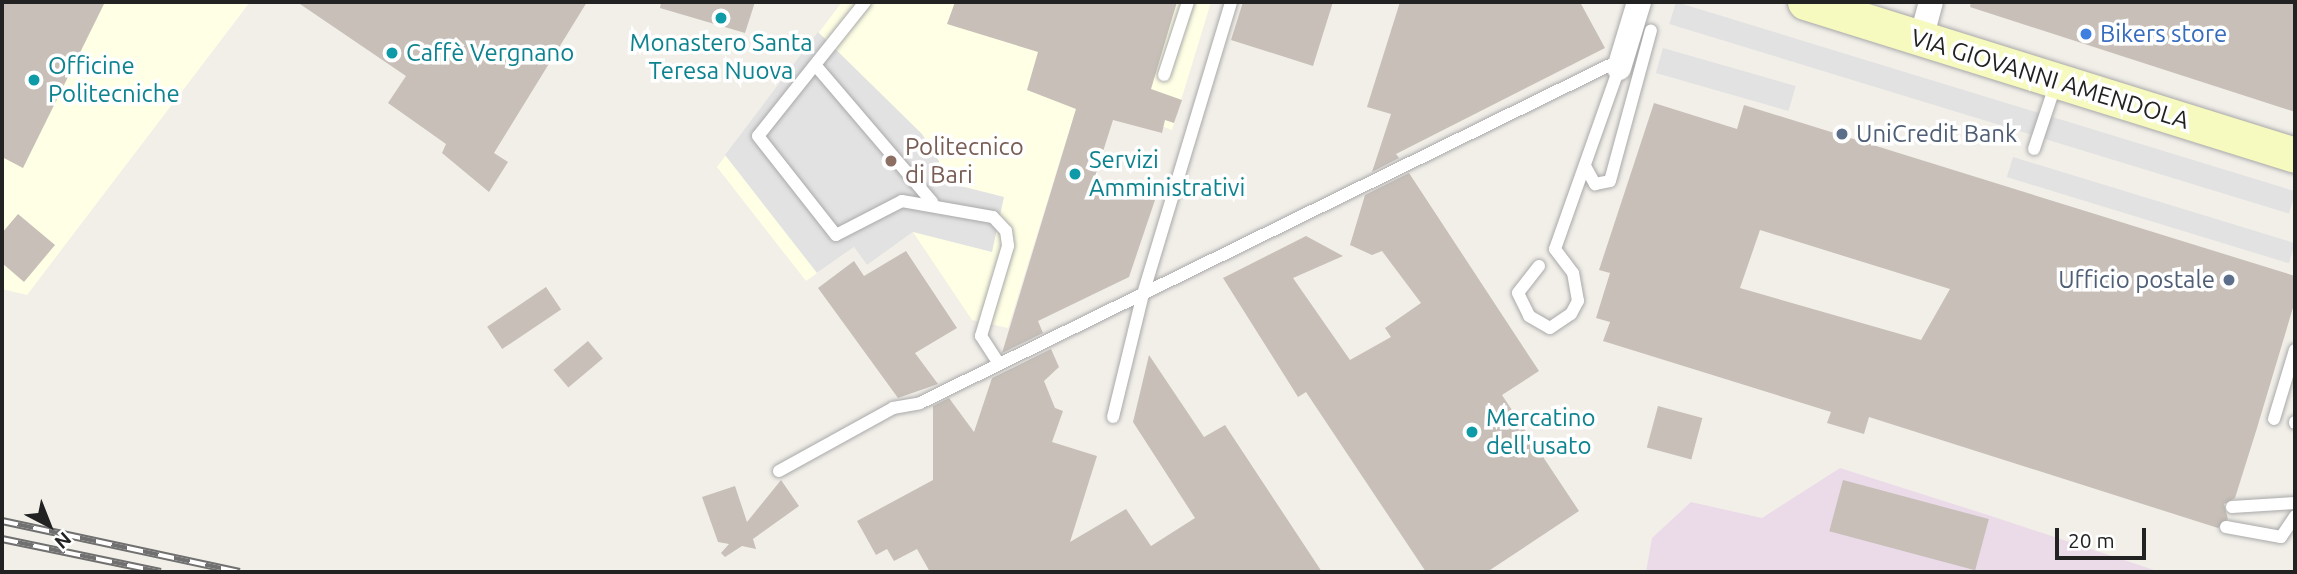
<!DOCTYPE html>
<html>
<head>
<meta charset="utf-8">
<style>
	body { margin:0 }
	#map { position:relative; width:2297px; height:574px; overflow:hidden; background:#f2efe9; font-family:Ubuntu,sans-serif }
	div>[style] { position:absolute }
	.industrial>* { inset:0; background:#ebdbe8 }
	.education>* { inset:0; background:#ffffe5 }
	.parking>* { inset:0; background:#e2e2e2; transform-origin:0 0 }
	.building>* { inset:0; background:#c7bfb8; transform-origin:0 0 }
	.roads { filter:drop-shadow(0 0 2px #a9a9a9) drop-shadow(0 0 2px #a9a9a9) }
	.lane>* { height:12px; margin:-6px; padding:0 6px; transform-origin:6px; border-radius:6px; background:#fff }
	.street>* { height:24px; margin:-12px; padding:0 12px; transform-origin:12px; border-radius:12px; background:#fff }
	.secondary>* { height:35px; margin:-17.5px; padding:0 17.5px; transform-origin:17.5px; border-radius:17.5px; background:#f7fabf }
	.rail>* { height:8px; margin-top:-4px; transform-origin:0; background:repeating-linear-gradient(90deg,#fff 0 16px,#707070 0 32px); box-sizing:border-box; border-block:2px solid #707070 }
	.dots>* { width:19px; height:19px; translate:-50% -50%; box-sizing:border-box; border:4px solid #fff; border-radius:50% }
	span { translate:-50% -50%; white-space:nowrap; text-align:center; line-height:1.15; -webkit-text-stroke:7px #fff; paint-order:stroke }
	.shop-label { font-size:24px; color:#366cbe }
	.left { translate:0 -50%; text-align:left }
	.culture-label { font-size:24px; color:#0d838f }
	.street-label { font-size:24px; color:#222 }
	.service-label { font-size:24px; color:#4e5e75 }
	.right { translate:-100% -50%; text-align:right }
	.education-label { font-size:24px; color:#785e54 }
	.frame { position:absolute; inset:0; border:4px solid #222; pointer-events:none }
	.north { position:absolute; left:14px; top:490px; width:70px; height:70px; -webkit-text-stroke:5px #fff; paint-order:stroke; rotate:138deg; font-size:19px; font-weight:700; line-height:28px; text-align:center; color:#222 }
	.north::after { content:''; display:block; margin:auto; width:24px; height:32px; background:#222; clip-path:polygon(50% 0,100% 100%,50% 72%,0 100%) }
	.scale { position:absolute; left:2055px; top:528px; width:91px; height:32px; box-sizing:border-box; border:4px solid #222; border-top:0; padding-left:9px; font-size:21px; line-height:24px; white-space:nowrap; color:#222; -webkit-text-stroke:5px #fff; paint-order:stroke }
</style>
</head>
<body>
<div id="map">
	<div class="industrial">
		<div style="clip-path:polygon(1840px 468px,1988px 515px,2160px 572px,1646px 572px,1652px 538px,1691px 502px,1762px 518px)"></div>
	</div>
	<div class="education">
		<div style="clip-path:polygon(2px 2px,250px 2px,27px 295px,2px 289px)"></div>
		<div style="clip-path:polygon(842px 2px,1211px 2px,1172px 130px,1080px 96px,1008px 328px,972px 320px,913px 232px,867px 265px,854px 247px,806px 281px,717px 167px)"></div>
	</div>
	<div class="parking">
		<div style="left:1676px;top:2px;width:648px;height:23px;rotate:17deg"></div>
		<div style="clip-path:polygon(818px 32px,922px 134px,939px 161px,937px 180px,1004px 197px,992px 252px,913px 232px,867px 265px,854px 247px,817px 273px,725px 155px)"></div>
		<div style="left:1663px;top:48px;width:138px;height:26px;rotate:16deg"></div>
		<div style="left:2013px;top:157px;width:295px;height:21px;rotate:17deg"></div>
	</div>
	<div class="building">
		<div style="clip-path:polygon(2px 2px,105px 2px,23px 168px,2px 157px)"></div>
		<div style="clip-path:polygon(297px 2px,587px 2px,494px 153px,508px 162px,489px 192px,442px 153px,446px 144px,388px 103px,406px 76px)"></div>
		<div style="clip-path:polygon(661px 2px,755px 2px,745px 33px,660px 8px)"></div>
		<div style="clip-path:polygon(955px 2px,1177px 2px,1151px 89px,1182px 100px,1174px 123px,1165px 120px,1162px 133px,1113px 120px,1094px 180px,1155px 200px,1129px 277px,1038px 321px,1043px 333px,1002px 353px,1076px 109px,1027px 90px,1038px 52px,947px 24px)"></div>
		<div style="clip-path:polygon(1243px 2px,1333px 2px,1313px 66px,1231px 40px)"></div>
		<div style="clip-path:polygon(1400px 2px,1580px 2px,1605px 48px,1396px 154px,1399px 158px,1372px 172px,1391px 114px,1367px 107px)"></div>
		<div style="clip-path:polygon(1971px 2px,2295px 2px,2295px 112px,1970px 7px)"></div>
		<div style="clip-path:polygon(evenodd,1654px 103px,1737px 129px,1744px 105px,2295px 276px,2295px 301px,2257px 428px,2235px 498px,2224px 504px,2228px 519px,2218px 528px,1869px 417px,1864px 434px,1827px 423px,1831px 412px,1603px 341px,1610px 322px,1596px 318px,1610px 273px,1599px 270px,1654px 103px,1760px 230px,1950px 289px,1921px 340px,1740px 288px,1760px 230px)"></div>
		<div style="clip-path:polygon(1409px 173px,1539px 371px,1502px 395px,1579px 511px,1487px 572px,1426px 572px,1306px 392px,1298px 397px,1223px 278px,1306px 236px,1343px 256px,1293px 278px,1350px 360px,1391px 337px,1385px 328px,1421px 303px,1382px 251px,1372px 255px,1350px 245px,1365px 195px)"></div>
		<div style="clip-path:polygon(18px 214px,55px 245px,24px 282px,2px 263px,2px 233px)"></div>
		<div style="clip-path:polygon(906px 251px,957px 328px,915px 353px,938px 384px,898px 398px,818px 288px,854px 261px,864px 276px)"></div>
		<div style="left:546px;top:287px;width:27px;height:71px;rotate:56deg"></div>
		<div style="left:588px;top:341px;width:23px;height:45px;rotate:50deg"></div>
		<div style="clip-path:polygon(1051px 349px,1059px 367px,1044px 381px,1055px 408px,1063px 411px,1052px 442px,1097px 456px,1070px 542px,1126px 509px,1151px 546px,1195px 518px,1133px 422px,1149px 355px,1204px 437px,1225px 425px,1322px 572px,930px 572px,917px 549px,894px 561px,887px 549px,876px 555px,857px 521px,933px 480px,933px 406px,949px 398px,974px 432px,992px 378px)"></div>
		<div style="left:1658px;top:406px;width:46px;height:43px;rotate:15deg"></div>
		<div style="clip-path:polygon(781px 480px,799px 506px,753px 539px,756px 549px,742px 546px,725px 557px,721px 553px,729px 544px,718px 542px,702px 497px,735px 486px,747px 522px)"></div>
		<div style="left:1843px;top:480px;width:151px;height:53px;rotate:15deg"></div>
	</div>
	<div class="roads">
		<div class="lane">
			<div style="left:865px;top:2px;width:171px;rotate:128.6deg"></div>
			<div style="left:758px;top:136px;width:126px;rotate:51.8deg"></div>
			<div style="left:836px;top:235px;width:74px;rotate:-27.3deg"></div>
			<div style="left:902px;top:201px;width:92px;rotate:10deg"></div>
			<div style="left:993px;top:217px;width:19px;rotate:47deg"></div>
			<div style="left:1006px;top:231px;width:15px;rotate:82deg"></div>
			<div style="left:1008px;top:246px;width:94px;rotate:106.7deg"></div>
			<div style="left:981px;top:336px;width:33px;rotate:57deg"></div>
			<div style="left:816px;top:66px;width:179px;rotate:49.5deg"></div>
			<div style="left:1164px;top:75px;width:77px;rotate:-71.8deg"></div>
			<div style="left:2034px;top:149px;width:70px;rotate:-71.6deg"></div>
			<div style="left:1585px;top:166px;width:21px;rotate:61deg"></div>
			<div style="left:1595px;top:184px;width:15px;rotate:-11deg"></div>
			<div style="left:1610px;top:181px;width:156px;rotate:-74.8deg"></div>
			<div style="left:1539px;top:266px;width:34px;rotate:128deg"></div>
			<div style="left:1518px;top:293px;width:25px;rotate:64deg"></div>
			<div style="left:1529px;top:316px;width:24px;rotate:30deg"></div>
			<div style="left:1550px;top:328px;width:25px;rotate:-34deg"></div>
			<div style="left:1571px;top:314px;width:15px;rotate:-62deg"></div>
			<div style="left:1578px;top:301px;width:28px;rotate:-100deg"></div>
			<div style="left:1573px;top:273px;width:30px;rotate:-127deg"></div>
			<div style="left:1555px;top:249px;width:192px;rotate:-70.5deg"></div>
			<div style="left:1113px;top:417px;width:127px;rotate:-76.3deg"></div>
			<div style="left:1143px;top:294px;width:305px;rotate:-73.2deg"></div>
			<div style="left:2274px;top:419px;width:72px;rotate:-73.1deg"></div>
			<div style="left:2295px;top:423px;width:1px;rotate:-90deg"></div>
			<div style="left:779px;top:471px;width:130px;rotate:-28.9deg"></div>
			<div style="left:893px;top:408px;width:27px;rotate:-10deg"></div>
			<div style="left:920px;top:403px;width:780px;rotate:-26.1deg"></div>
			<div style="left:2232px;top:507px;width:63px;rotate:-3.6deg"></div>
			<div style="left:2226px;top:527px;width:56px;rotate:10.3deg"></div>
			<div style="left:2281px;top:537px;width:25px;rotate:-56deg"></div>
		</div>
		<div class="street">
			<div style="left:1921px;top:39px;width:38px;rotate:-75deg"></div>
			<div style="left:1619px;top:68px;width:69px;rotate:-73.1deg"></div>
		</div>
		<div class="secondary">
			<div style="left:1805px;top:2px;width:513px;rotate:17.34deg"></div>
		</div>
	</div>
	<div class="rail">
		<div style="left:2px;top:521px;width:243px;rotate:12.1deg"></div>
		<div style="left:2px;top:539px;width:162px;rotate:11.7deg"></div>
	</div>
	<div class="dots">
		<div style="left:721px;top:18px;background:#0f9aa8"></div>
		<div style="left:2086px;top:34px;background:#3f7fe0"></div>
		<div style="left:392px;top:53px;background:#0f9aa8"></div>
		<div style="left:34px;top:80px;background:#0f9aa8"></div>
		<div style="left:1842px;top:134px;background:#5c6f8a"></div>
		<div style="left:891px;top:161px;background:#8d6e63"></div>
		<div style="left:1075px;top:174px;background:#0f9aa8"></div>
		<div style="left:2229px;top:280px;background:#5c6f8a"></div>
		<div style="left:1472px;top:432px;background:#0f9aa8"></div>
	</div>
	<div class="shop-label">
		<span class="left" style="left:2100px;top:34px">Bikers store</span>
	</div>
	<div class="culture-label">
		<span style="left:721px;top:57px">Monastero Santa<br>Teresa Nuova</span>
		<span class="left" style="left:406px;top:53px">Caffè Vergnano</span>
		<span class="left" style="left:48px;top:80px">Officine<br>Politecniche</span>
		<span class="left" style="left:1089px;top:174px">Servizi<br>Amministrativi</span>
		<span class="left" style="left:1486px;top:432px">Mercatino<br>dell'usato</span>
	</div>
	<div class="street-label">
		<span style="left:2050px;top:79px;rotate:17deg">VIA GIOVANNI AMENDOLA</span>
	</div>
	<div class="service-label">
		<span class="left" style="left:1856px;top:134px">UniCredit Bank</span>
		<span class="right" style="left:2215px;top:280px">Ufficio postale</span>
	</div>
	<div class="education-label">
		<span class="left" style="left:905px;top:161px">Politecnico<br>di Bari</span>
	</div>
	<div class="frame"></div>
	<div class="north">N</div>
	<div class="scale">20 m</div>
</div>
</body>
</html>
